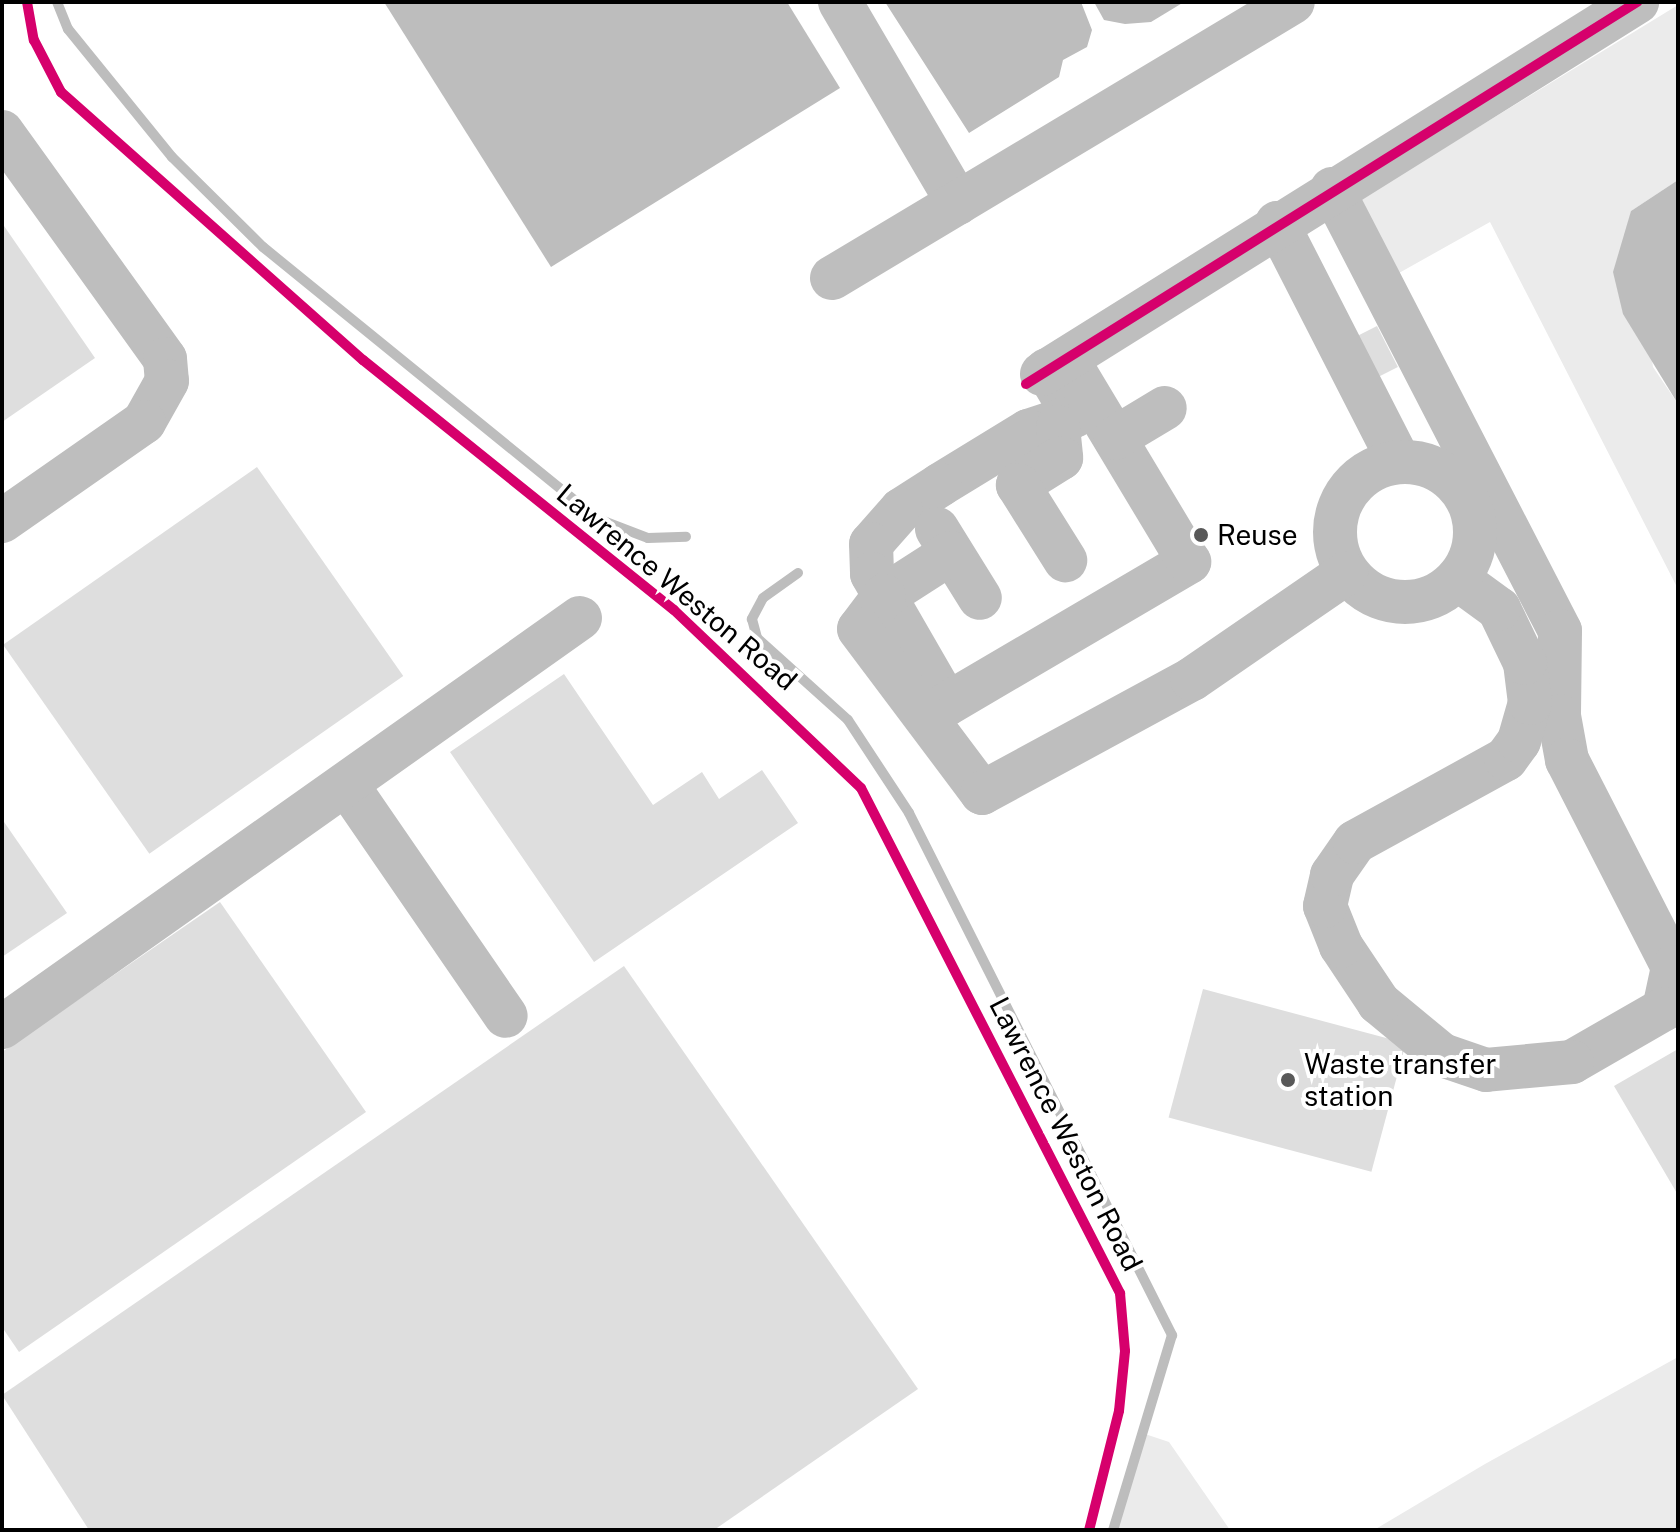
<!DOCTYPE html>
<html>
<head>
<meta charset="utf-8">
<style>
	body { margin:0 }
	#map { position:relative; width:1680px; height:1532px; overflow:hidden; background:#fff; font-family:"Public Sans",sans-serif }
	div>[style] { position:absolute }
	.green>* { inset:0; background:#ebebeb }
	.water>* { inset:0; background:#bdbdbd }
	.stream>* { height:10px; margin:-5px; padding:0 5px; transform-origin:5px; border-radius:5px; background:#bdbdbd }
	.building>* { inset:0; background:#dedede; transform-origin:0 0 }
	.minor>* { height:44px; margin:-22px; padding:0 22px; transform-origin:22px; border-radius:22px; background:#bebebe }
	.minor>.ring { margin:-22px; padding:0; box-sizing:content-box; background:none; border:44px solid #bebebe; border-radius:50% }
	.cycleway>* { height:10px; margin:-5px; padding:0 5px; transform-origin:5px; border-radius:5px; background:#d6006c }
	.dots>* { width:22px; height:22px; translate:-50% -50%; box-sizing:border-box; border:4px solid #fff; border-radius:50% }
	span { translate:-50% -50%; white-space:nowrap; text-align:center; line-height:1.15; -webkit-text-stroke:8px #fff; paint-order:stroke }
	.poi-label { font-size:28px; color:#000 }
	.left { translate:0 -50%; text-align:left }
	.street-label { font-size:28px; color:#000 }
	.frame { position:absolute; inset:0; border:4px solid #000; pointer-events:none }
</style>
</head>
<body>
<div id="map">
	<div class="green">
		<div style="clip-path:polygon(1678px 5px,1678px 180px,1631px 211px,1653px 367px,1678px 404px,1678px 589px,1490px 222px,1399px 273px,1359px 200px)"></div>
		<div style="clip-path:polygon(1678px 1357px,1678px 1530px,1374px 1530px,1485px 1464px)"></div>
		<div style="clip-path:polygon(1145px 1434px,1169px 1442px,1230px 1530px,1113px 1530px)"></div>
	</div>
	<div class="water">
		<div style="clip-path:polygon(384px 2px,787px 2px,840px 88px,551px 267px)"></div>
		<div style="clip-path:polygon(885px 2px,1081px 2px,1092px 30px,1087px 47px,1063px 60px,1059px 77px,969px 133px)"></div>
		<div style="clip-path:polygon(1094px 2px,1184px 2px,1151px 22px,1125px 24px,1104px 20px)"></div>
		<div style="clip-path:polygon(1678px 180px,1678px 404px,1623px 314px,1613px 272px,1631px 211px)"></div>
	</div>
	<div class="stream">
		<div style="left:57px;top:2px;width:29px;rotate:68deg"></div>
		<div style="left:68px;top:29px;width:165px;rotate:50.9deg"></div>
		<div style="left:172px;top:157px;width:128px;rotate:44.7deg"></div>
		<div style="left:263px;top:247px;width:432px;rotate:39.1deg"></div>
		<div style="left:598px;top:519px;width:53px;rotate:20.8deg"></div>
		<div style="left:648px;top:538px;width:38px;rotate:-2deg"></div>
		<div style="left:798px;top:573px;width:43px;rotate:144.5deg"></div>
		<div style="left:763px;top:598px;width:24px;rotate:118deg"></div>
		<div style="left:752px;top:619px;width:20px;rotate:75deg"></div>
		<div style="left:757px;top:638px;width:122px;rotate:42deg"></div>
		<div style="left:848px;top:720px;width:111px;rotate:56.7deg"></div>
		<div style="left:909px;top:813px;width:585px;rotate:63.26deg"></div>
		<div style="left:1172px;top:1335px;width:204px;rotate:106.8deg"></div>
	</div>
	<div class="building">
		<div style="clip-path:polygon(2px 223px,95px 358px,2px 422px)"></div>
		<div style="left:1377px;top:326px;width:46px;height:25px;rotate:63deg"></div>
		<div style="left:257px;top:467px;width:255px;height:310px;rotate:55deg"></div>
		<div style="clip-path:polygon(564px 674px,653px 805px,702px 772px,719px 799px,762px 770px,798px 823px,594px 962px,450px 752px)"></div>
		<div style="clip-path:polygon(2px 819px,67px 913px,2px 957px)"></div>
		<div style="clip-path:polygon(220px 902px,366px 1112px,19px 1352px,2px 1327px,2px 1052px)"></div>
		<div style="clip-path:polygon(624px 966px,918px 1389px,714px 1530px,89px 1530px,2px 1395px)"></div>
		<div style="left:1203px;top:989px;width:210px;height:133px;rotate:15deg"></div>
		<div style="clip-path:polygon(1678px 1049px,1678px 1195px,1614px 1086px)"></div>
	</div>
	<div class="minor">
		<div style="left:840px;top:2px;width:233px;rotate:59.6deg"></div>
		<div style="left:2px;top:132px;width:279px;rotate:54.3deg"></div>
		<div style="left:165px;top:359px;width:22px;rotate:85deg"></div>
		<div style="left:167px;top:381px;width:47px;rotate:119.3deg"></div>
		<div style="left:144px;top:422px;width:173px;rotate:145.1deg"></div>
		<div style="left:1332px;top:189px;width:497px;rotate:62.7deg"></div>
		<div style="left:1560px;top:631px;width:85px;rotate:90.7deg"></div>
		<div style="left:1559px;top:716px;width:45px;rotate:79.7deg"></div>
		<div style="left:1567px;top:760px;width:233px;rotate:62.9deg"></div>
		<div style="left:1673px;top:967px;width:43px;rotate:102.1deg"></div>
		<div style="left:1664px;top:1009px;width:106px;rotate:150.1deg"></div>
		<div style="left:1572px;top:1062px;width:86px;rotate:174.7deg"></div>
		<div style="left:1486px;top:1070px;width:46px;rotate:-161.2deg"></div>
		<div style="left:1442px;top:1055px;width:82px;rotate:-140.5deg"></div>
		<div style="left:1379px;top:1003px;width:69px;rotate:-123.7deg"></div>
		<div style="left:1341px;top:946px;width:43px;rotate:-111.8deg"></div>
		<div style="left:1325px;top:906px;width:32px;rotate:-77deg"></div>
		<div style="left:1332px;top:875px;width:40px;rotate:-55.1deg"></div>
		<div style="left:1355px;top:842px;width:172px;rotate:-28.8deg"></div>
		<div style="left:1506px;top:759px;width:22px;rotate:-54deg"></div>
		<div style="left:1519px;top:741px;width:40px;rotate:-74deg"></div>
		<div style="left:1530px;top:703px;width:40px;rotate:-97.1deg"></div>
		<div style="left:1525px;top:663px;width:60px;rotate:-115.7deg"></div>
		<div style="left:1499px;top:609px;width:51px;rotate:-143.8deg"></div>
		<div style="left:1277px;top:223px;width:267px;rotate:62.9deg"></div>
		<div style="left:832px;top:278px;width:537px;rotate:-30.91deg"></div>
		<div style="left:1047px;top:370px;width:53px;rotate:59.6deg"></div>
		<div style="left:1074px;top:416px;width:48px;rotate:161.9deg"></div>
		<div style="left:1028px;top:431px;width:103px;rotate:148.5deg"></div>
		<div style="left:940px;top:485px;width:46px;rotate:147.3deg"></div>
		<div style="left:901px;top:510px;width:45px;rotate:131.4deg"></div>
		<div style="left:871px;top:544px;width:30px;rotate:88deg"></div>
		<div style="left:872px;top:574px;width:150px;rotate:60deg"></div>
		<div style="left:947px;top:704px;width:281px;rotate:-30.4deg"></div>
		<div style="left:1189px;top:562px;width:237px;rotate:-121deg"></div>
		<div style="left:1042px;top:374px;width:702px;rotate:-32.01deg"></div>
		<div style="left:1058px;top:427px;width:31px;rotate:84deg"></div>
		<div style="left:1061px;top:458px;width:51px;rotate:147.9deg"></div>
		<div style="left:1018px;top:485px;width:89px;rotate:57.9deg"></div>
		<div style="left:1115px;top:438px;width:58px;rotate:-31deg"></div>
		<div class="ring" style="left:1335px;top:462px;width:96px;height:96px"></div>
		<div style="left:937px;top:529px;width:81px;rotate:58.1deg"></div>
		<div style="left:951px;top:553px;width:80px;rotate:147.3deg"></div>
		<div style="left:884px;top:596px;width:41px;rotate:127.1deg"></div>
		<div style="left:859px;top:629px;width:205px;rotate:53.1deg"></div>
		<div style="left:982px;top:793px;width:239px;rotate:-28.5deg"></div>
		<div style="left:1192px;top:679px;width:187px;rotate:-34.5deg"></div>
		<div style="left:347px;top:785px;width:280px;rotate:55.5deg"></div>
		<div style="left:2px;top:1027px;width:708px;rotate:-35.28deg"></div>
	</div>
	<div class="cycleway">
		<div style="left:27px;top:2px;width:39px;rotate:80deg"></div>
		<div style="left:34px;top:40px;width:59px;rotate:62.6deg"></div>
		<div style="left:61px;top:92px;width:404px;rotate:41.6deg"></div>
		<div style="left:363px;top:360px;width:399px;rotate:38.8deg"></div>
		<div style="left:674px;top:610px;width:258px;rotate:43.6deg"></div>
		<div style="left:861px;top:788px;width:568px;rotate:62.85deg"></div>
		<div style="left:1120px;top:1293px;width:58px;rotate:85.1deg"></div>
		<div style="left:1125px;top:1351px;width:60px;rotate:95.7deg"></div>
		<div style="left:1119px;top:1411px;width:123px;rotate:104.1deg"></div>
		<div style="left:1026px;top:384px;width:721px;rotate:-32.01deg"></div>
	</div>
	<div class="dots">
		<div style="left:1201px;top:535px;background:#595959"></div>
		<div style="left:1288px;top:1080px;background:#595959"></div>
	</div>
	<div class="poi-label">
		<span class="left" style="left:1217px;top:535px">Reuse</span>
		<span class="left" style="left:1304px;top:1080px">Waste transfer<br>station</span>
	</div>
	<div class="street-label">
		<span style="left:677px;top:587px;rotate:40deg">Lawrence Weston Road</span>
		<span style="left:1066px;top:1134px;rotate:63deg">Lawrence Weston Road</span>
	</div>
	<div class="frame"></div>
</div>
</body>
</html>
